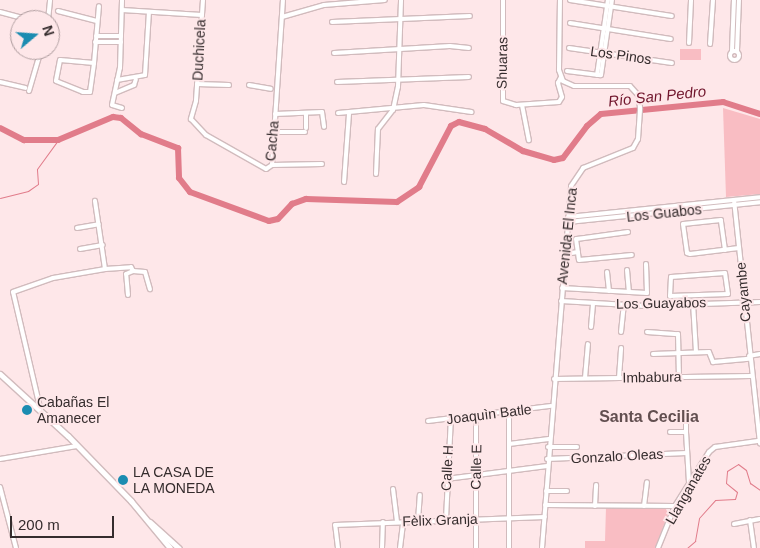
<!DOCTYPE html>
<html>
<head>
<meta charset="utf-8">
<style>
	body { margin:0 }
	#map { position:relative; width:760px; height:548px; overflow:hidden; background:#fee7e9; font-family:Helvetica,sans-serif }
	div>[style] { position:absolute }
	.green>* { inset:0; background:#f9bdc3; transform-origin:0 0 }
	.stream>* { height:1px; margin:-0.5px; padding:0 0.5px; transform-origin:0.5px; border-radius:0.5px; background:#e17c8a }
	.river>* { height:6px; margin:-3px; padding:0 3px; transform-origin:3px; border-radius:3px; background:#e17c8a }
	.roads { filter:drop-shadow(1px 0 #d1bbbd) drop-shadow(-1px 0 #d1bbbd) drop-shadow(0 1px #d1bbbd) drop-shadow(0 -1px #d1bbbd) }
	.minor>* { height:4px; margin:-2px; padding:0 2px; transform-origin:2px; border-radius:2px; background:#fff }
	.minor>.ring { margin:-2px; padding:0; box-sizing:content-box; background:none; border:4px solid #fff; border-radius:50% }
	.major>* { height:4.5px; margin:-2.25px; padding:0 2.25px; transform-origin:2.25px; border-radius:2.25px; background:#fff }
	.highway>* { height:5px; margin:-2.5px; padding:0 2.5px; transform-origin:2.5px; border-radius:2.5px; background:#fff }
	.dots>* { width:14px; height:14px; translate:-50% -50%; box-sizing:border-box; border:2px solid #fee7e9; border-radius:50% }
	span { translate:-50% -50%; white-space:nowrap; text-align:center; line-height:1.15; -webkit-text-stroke:4px #fee7e9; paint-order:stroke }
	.street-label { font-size:14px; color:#352c2d }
	.poi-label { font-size:14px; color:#352c2d }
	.left { translate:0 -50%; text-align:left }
	.water-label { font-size:15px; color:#71162d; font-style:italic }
	.quarter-label { font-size:16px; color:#624f50; font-weight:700 }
	.north { position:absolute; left:10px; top:10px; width:50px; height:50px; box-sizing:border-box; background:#fee7e9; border:1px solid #ae9c9e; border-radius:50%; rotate:72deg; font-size:14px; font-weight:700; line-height:20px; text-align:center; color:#352c2d }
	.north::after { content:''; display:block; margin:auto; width:18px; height:22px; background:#1b8cb1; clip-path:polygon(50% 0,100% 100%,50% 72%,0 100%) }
	.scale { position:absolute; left:10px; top:516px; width:104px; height:22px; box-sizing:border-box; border:2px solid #352c2d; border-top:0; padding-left:6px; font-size:15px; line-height:18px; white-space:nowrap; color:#352c2d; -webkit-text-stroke:4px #fee7e9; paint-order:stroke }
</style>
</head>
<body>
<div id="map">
	<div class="green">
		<div style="left:680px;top:49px;width:21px;height:11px"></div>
		<div style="clip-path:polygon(723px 108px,760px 119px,760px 194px,726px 197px)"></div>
		<div style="clip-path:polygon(606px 507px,666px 509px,668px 514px,655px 548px,585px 548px,585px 541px,605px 541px)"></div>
	</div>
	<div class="stream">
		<div style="left:0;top:198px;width:29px;rotate:-14deg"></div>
		<div style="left:28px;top:191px;width:12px;rotate:-35deg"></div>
		<div style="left:38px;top:184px;width:15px;rotate:-94deg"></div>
		<div style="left:37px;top:169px;width:36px;rotate:-54deg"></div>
		<div style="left:687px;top:548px;width:11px;rotate:-41deg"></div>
		<div style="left:695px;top:541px;width:23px;rotate:-80deg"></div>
		<div style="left:699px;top:518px;width:24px;rotate:-48deg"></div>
		<div style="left:715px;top:500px;width:20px;rotate:-3deg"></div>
		<div style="left:735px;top:499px;width:7px;rotate:-74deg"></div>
		<div style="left:737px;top:492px;width:14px;rotate:-141deg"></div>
		<div style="left:726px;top:483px;width:12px;rotate:-85deg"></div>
		<div style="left:727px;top:471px;width:13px;rotate:-32deg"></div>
		<div style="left:738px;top:464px;width:10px;rotate:37deg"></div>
		<div style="left:746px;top:470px;width:14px;rotate:73deg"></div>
		<div style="left:750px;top:483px;width:12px;rotate:35deg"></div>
	</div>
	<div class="river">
		<div style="left:0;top:128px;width:27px;rotate:27deg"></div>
		<div style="left:24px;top:140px;width:34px"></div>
		<div style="left:58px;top:140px;width:60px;rotate:-22.7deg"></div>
		<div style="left:113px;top:117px;width:8px;rotate:7deg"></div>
		<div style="left:121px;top:118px;width:26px;rotate:39deg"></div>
		<div style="left:141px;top:134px;width:40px;rotate:21deg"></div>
		<div style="left:178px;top:148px;width:30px;rotate:88deg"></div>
		<div style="left:179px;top:178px;width:18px;rotate:52deg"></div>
		<div style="left:190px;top:192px;width:84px;rotate:20.2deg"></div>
		<div style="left:269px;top:221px;width:9px;rotate:-13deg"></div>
		<div style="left:278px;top:219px;width:21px;rotate:-47deg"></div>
		<div style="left:292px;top:204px;width:15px;rotate:-20deg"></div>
		<div style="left:306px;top:199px;width:91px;rotate:1.9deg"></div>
		<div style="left:397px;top:202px;width:27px;rotate:-34deg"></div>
		<div style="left:419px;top:187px;width:69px;rotate:-62.3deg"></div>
		<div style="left:451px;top:126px;width:9px;rotate:-27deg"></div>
		<div style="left:459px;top:122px;width:27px;rotate:15deg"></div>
		<div style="left:485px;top:129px;width:44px;rotate:30.1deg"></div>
		<div style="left:523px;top:151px;width:32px;rotate:16deg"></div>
		<div style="left:554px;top:160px;width:9px;rotate:-13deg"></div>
		<div style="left:563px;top:158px;width:40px;rotate:-53deg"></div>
		<div style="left:587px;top:126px;width:18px;rotate:-41deg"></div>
		<div style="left:601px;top:114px;width:123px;rotate:-5.6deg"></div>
		<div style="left:723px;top:102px;width:39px;rotate:18deg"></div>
	</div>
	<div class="roads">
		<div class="minor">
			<div style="left:203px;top:0;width:101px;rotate:94deg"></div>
			<div style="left:196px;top:101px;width:19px;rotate:106deg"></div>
			<div style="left:191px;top:119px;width:22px;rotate:47deg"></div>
			<div style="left:206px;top:135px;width:69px;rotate:29.5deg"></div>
			<div style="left:266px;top:169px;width:7px;rotate:-34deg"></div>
			<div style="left:272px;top:165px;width:165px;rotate:-86.2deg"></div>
			<div style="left:503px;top:0;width:101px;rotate:90deg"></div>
			<div style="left:503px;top:101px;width:14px;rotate:17deg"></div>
			<div style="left:516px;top:105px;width:43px;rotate:-4deg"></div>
			<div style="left:559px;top:102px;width:6px;rotate:-59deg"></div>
			<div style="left:562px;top:97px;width:15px;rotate:-106deg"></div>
			<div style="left:558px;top:83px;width:7px;rotate:-63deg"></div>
			<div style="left:570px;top:0;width:103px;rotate:8.9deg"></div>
			<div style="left:122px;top:10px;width:80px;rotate:3.6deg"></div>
			<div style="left:58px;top:11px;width:40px;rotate:14.4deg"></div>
			<div style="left:0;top:12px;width:30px;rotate:15deg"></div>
			<div style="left:282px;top:17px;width:44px;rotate:-15.9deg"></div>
			<div style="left:324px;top:5px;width:61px;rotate:-4.7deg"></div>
			<div style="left:48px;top:20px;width:20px;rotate:-84deg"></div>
			<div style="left:332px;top:22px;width:138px;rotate:-2.5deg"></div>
			<div style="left:570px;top:23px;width:102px;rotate:9deg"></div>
			<div style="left:96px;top:36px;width:25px"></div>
			<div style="left:95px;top:42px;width:26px"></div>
			<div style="left:689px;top:43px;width:43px;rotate:-87.3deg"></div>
			<div style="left:710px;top:44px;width:44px;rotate:-86.1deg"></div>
			<div style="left:569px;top:48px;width:104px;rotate:8.3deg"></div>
			<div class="ring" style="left:729.5px;top:50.5px;width:5px;height:5px"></div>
			<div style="left:732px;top:51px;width:51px;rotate:-87.8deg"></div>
			<div style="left:737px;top:51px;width:51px;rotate:-87.8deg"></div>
			<div style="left:334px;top:53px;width:116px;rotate:-3.5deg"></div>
			<div style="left:450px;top:46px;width:19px;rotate:6deg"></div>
			<div style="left:94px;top:63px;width:34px;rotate:-175deg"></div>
			<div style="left:60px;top:60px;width:21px;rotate:101deg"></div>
			<div style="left:56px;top:81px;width:29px;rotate:22deg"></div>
			<div style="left:83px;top:92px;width:7px"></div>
			<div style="left:90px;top:92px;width:29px;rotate:-82deg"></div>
			<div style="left:94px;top:63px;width:57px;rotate:-85deg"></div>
			<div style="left:567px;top:71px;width:34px;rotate:7deg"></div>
			<div style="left:601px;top:75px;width:76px;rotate:-81.7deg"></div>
			<div style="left:597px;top:75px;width:76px;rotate:-81.7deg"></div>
			<div style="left:117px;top:80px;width:28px;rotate:-10deg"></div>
			<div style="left:145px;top:75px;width:63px;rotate:-86.4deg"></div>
			<div style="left:0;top:82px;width:26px;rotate:13deg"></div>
			<div style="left:337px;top:82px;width:132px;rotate:-2.2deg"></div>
			<div style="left:197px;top:84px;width:32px;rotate:2deg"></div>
			<div style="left:249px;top:85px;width:22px;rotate:10deg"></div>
			<div style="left:29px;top:91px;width:43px;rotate:-73.7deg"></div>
			<div style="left:115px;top:93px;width:21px;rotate:-23deg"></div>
			<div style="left:134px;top:85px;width:6px;rotate:-72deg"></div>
			<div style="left:522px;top:105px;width:36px;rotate:79deg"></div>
			<div style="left:122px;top:108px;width:10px;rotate:-163deg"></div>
			<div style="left:112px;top:105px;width:38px;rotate:-78deg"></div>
			<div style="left:120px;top:68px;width:68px;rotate:-88.3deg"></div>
			<div style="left:338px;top:113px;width:86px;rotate:-5.3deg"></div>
			<div style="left:424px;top:105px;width:48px;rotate:8.5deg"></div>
			<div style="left:275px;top:114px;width:47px;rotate:-2.4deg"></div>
			<div style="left:322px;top:112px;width:15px;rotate:82deg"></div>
			<div style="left:306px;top:128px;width:15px;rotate:-90deg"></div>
			<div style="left:274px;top:132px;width:31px"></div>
			<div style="left:272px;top:165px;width:50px;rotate:-1.1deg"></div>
			<div style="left:376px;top:174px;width:45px;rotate:-87.5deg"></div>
			<div style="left:378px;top:129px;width:24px;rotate:-52deg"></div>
			<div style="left:393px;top:110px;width:24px;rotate:-78deg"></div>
			<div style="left:398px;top:87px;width:87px;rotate:-88deg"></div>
			<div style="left:344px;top:182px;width:68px;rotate:-85.8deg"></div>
			<div style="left:734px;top:200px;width:245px;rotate:83.9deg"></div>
			<div style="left:568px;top:217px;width:193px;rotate:-5.9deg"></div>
			<div style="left:568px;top:222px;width:193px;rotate:-5.9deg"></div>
			<div style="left:77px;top:228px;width:22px;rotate:-10deg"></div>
			<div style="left:628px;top:232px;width:52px;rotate:172.3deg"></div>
			<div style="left:576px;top:239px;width:21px;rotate:82deg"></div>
			<div style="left:579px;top:260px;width:53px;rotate:-5.4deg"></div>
			<div style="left:80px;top:249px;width:23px;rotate:-10deg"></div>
			<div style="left:725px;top:250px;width:30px;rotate:-98deg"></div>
			<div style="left:721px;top:220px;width:38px;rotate:174deg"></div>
			<div style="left:683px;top:224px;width:29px;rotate:82deg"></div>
			<div style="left:687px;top:253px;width:3px;rotate:18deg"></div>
			<div style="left:690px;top:254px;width:49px;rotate:-7deg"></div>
			<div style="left:565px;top:254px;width:13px;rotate:-9deg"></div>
			<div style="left:105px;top:269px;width:26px;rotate:-4deg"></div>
			<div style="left:131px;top:267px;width:4px;rotate:63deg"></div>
			<div style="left:133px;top:271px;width:12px;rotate:5deg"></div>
			<div style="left:145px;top:272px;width:18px;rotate:74deg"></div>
			<div style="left:627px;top:270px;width:22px;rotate:85deg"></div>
			<div style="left:607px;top:272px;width:19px;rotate:84deg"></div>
			<div style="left:725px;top:273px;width:21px;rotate:82deg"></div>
			<div style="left:728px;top:294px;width:58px;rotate:178deg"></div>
			<div style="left:670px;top:296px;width:19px;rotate:-87deg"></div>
			<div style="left:671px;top:277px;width:54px;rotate:-4.2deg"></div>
			<div style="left:562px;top:288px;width:85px;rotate:3.4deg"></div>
			<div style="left:647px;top:293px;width:29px;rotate:-92deg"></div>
			<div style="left:128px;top:295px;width:21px;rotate:-95deg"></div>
			<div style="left:126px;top:274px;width:8px;rotate:-23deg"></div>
			<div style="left:561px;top:301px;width:84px;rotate:3.4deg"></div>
			<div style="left:645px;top:306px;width:115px;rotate:-2deg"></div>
			<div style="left:693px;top:303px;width:49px;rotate:86.5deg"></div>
			<div style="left:591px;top:327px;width:24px;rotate:-85deg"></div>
			<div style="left:621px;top:332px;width:27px;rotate:-84deg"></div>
			<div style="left:647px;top:332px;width:31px;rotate:4deg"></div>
			<div style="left:678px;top:334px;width:43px;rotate:88.7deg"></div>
			<div style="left:653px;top:354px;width:56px;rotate:-2deg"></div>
			<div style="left:709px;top:352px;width:11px;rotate:68deg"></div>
			<div style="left:713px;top:362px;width:36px;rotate:-5deg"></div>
			<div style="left:749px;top:356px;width:11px;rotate:-10deg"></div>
			<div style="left:585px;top:378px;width:34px;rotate:-85deg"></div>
			<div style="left:619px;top:378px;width:30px;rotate:-86deg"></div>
			<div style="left:554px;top:379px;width:197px;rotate:-0.9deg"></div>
			<div style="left:41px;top:412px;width:123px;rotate:-103.1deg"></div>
			<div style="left:13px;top:292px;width:42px;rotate:-19.3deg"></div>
			<div style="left:53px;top:278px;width:53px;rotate:-9.8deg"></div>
			<div style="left:105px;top:269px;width:69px;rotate:-98.4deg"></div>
			<div style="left:428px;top:421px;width:124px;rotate:-7deg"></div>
			<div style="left:670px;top:432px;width:16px"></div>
			<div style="left:686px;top:432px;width:50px;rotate:86.6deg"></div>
			<div style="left:686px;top:432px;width:13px;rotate:-90deg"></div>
			<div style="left:509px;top:444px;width:40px;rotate:-7.1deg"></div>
			<div style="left:548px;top:447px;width:29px"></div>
			<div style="left:0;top:459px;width:78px;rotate:-9.6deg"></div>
			<div style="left:547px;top:459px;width:140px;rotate:-2.5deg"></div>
			<div style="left:446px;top:479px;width:102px;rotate:-7.3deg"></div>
			<div style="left:0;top:487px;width:63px;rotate:75.3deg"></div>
			<div style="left:393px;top:489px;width:33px;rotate:83deg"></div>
			<div style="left:546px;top:491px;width:21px"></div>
			<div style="left:545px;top:505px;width:130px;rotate:0.4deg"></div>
			<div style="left:595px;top:506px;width:21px;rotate:-87deg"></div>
			<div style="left:644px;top:506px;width:24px;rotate:-83deg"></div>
			<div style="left:446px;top:519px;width:101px;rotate:-87.2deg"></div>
			<div style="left:750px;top:520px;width:28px;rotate:82deg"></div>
			<div style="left:418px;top:521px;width:26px;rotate:-86deg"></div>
			<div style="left:734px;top:524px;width:26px;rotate:-11deg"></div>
			<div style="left:338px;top:548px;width:23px;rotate:-97deg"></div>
			<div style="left:335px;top:525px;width:210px;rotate:-2.2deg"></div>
			<div style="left:382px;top:548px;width:26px;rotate:-88deg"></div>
			<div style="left:400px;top:548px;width:26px;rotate:-83deg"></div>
			<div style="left:476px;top:548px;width:133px;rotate:-90deg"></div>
			<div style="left:509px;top:548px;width:137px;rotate:-90deg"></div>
			<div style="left:542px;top:548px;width:363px;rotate:-85.4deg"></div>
			<div style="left:571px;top:186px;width:22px;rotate:-56deg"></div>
			<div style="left:583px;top:168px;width:54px;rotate:-21.8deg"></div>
			<div style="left:633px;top:148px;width:10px;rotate:-61deg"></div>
			<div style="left:638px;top:139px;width:31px;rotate:-86deg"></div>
			<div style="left:640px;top:108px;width:12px;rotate:-95deg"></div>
			<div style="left:639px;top:96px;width:13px;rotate:-132deg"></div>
			<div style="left:630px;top:86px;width:56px;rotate:180deg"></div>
			<div style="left:574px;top:86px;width:12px;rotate:-156deg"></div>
			<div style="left:563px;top:81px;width:12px;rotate:-110deg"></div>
			<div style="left:559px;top:70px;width:70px;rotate:-89.2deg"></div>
			<div style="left:658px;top:548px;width:45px;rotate:-68deg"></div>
			<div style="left:675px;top:506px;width:64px;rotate:-57.8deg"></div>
			<div style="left:709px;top:452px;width:8px;rotate:-40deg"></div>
			<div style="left:715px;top:447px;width:43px;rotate:-7.9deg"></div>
		</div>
		<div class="major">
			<div style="left:150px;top:522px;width:39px;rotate:42deg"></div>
		</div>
		<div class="highway">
			<div style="left:0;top:374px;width:92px;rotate:42.4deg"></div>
			<div style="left:68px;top:436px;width:91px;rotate:45.9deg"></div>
			<div style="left:131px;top:501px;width:61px;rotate:50.3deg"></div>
		</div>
	</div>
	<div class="dots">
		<div style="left:27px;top:410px;background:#1b8cb1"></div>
		<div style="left:123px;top:480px;background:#1b8cb1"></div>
	</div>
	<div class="street-label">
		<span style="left:199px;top:50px;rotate:-87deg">Duchicela</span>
		<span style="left:621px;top:55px;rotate:8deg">Los Pinos</span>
		<span style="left:502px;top:63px;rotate:-89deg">Shuaras</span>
		<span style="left:272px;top:141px;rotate:-85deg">Cacha</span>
		<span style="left:664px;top:213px;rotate:-6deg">Los Guabos</span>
		<span style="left:567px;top:236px;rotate:-84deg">Avenida El Inca</span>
		<span style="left:743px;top:292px;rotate:-95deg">Cayambe</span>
		<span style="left:661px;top:303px;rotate:-1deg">Los Guayabos</span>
		<span style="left:652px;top:377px;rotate:-1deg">Imbabura</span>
		<span style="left:489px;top:414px;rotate:-7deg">Joaquìn Batle</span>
		<span style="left:617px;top:456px;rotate:-3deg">Gonzalo Oleas</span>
		<span style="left:476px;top:467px;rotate:-89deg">Calle E</span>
		<span style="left:447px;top:468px;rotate:-87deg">Calle H</span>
		<span style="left:688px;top:490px;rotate:-60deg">Llanganates</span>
		<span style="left:440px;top:520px;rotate:-2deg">Fèlix Granja</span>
	</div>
	<div class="poi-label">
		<span class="left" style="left:37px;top:410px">Cabañas El<br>Amanecer</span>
		<span class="left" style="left:133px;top:480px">LA CASA DE<br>LA MONEDA</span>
	</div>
	<div class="water-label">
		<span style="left:657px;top:96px;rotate:-6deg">Río San Pedro</span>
	</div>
	<div class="quarter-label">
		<span style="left:649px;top:417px">Santa Cecilia</span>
	</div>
	<div class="north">N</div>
	<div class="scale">200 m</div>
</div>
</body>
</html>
